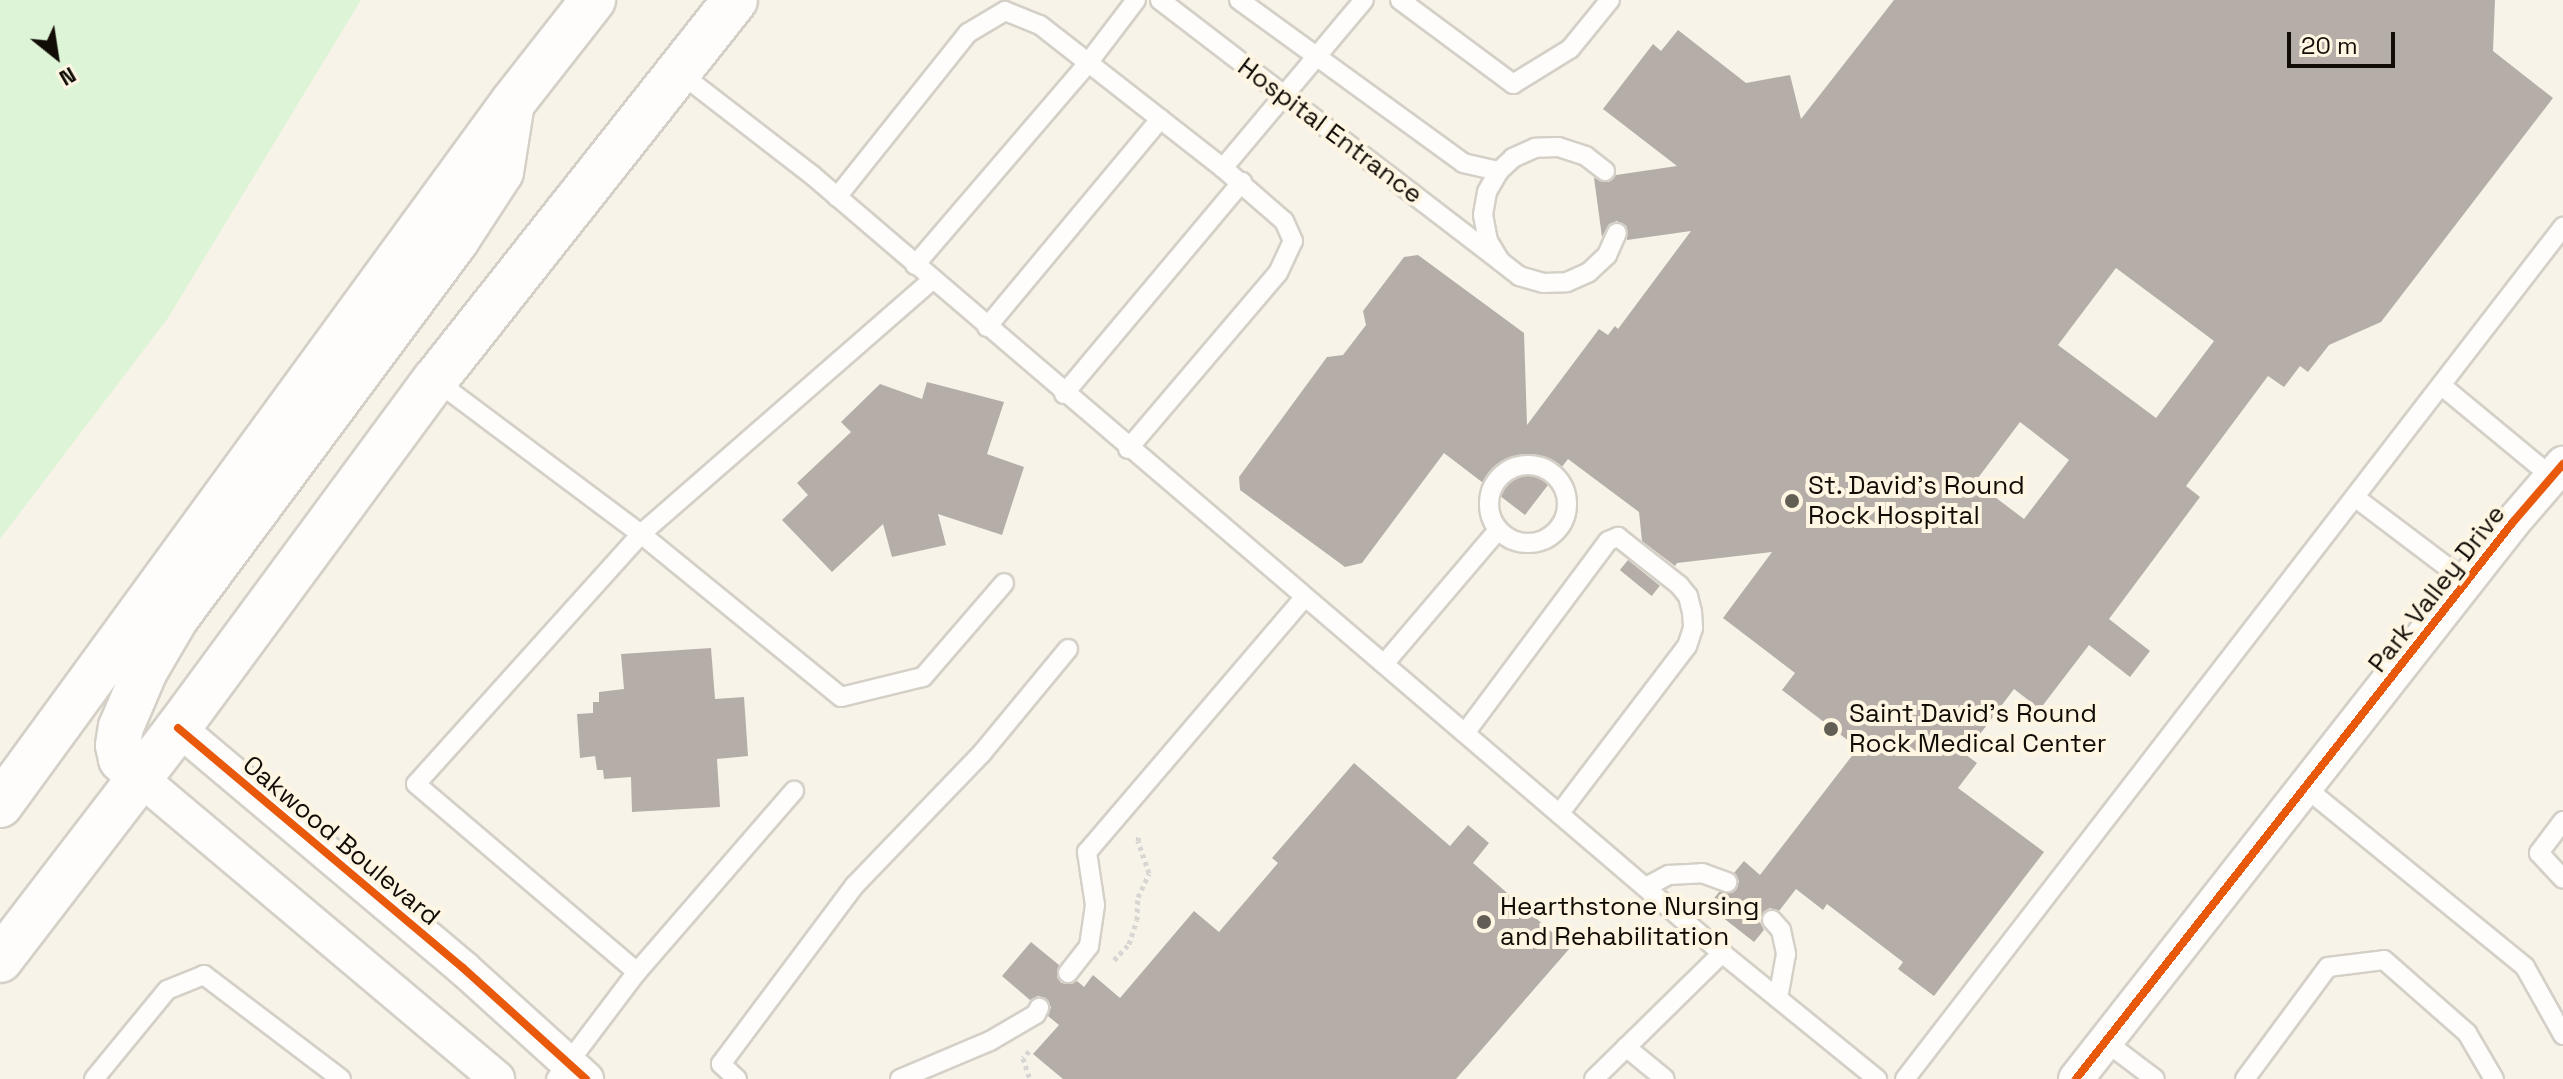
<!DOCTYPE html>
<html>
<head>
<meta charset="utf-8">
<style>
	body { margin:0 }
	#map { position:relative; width:2563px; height:1079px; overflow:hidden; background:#f8f3e8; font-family:"Space Grotesk",sans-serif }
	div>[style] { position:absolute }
	.green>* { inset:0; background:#ddf4d7 }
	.building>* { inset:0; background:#b5aea8; transform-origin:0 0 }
	.path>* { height:5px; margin-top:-2.5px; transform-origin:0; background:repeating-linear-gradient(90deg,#d7d6d3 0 4px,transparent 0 8px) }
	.roads { filter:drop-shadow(2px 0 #d4d0c7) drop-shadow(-2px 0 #d4d0c7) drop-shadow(0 2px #d4d0c7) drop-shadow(0 -2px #d4d0c7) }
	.service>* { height:18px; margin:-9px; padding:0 9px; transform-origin:9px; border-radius:9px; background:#fefdfc }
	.service>.ring { margin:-9px; padding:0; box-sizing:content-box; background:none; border:18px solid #fefdfc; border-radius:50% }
	.minor>* { height:34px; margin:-17px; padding:0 17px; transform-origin:17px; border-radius:17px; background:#fefdfc }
	.secondary>* { height:44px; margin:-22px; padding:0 22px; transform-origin:22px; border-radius:22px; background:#fefdfc }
	.cycleway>* { height:8px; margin:-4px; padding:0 4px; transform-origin:4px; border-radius:4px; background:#e8590c }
	.dots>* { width:22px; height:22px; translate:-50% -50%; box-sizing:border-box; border:4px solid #fef6e2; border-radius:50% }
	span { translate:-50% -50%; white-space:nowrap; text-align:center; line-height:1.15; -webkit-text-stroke:8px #fef6e2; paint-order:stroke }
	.street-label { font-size:26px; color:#110d06 }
	.poi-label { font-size:26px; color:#110d06 }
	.left { translate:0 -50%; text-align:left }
	.north { position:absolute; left:16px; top:16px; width:80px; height:80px; -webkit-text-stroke:6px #fef6e2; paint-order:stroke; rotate:150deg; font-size:22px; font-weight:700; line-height:32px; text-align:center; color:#110d06 }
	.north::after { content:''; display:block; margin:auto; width:28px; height:36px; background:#110d06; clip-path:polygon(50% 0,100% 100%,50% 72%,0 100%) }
	.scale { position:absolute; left:2287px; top:32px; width:108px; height:36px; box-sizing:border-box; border:4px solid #110d06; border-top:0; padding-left:10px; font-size:24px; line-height:28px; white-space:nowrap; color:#110d06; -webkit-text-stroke:6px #fef6e2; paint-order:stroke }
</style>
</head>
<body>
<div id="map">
	<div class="green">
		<div style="clip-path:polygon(0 0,361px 0,168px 318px,0 539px)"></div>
	</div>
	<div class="building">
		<div style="clip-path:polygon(evenodd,1894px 0,2495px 0,2493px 51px,2553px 98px,2381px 322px,2329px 345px,2308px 372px,2300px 366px,2284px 387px,2268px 376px,2186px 486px,2200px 497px,2109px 619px,2150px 651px,2130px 677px,2089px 645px,2040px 709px,2014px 689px,1965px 754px,1977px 763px,1958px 788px,2044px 852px,1934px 996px,1898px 969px,1903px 962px,1827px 904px,1823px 910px,1796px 889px,1779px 911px,1770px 908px,1763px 912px,1760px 922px,1764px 930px,1754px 942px,1708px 906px,1719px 892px,1735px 891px,1739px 881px,1734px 873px,1744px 861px,1760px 875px,1858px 748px,1782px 690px,1795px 673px,1723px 618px,1772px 552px,1677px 563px,1675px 566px,1642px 541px,1639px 512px,1568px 459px,1525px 515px,1444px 453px,1362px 563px,1345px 567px,1240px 490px,1239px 477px,1327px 357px,1343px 355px,1366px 325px,1363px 311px,1404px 257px,1418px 255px,1524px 333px,1527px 425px,1599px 329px,1608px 335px,1615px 326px,1618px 329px,1691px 231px,1627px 240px,1627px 227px,1617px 221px,1609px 224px,1602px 237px,1594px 178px,1609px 182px,1616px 175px,1677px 166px,1603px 109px,1653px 44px,1661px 51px,1678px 30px,1746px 83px,1790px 75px,1801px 119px,1894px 0,2116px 268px,2214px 341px,2156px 418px,2058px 345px,2116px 268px,1894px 0,2020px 422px,2069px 460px,2024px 519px,1975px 482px,2020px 422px)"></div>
		<div style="clip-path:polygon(927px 382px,1004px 402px,987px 454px,1024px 467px,1002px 535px,938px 514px,946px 545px,892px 557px,883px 524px,832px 572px,782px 520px,808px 495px,797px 483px,851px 432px,841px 422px,880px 384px,922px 399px)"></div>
		<div style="left:1628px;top:560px;width:41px;height:13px;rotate:39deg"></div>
		<div style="clip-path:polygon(711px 648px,715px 699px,744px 697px,748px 756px,717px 759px,720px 807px,632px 812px,631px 777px,604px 779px,603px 770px,597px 770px,595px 756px,580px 758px,577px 714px,593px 713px,593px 702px,599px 702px,599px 692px,624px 689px,621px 654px)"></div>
		<div style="clip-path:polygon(1354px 763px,1450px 846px,1468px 825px,1489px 843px,1473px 863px,1570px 948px,1456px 1079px,1063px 1079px,1033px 1054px,1059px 1025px,1048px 1016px,1051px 1007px,1045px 998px,1038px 996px,1030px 1000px,1002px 976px,1031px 942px,1059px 965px,1057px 977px,1061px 983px,1072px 984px,1077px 981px,1084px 987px,1093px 975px,1120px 998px,1194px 911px,1219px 932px,1278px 863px,1272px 858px)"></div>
	</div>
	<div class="path">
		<div style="left:1114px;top:960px;width:22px;rotate:-47deg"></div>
		<div style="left:1129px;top:944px;width:25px;rotate:-72deg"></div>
		<div style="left:1137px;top:920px;width:23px;rotate:-88deg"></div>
		<div style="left:1138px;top:897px;width:26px;rotate:-65deg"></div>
		<div style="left:1149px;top:873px;width:34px;rotate:-109deg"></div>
		<div style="left:1138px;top:841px;width:7px;rotate:-82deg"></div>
		<div style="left:1029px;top:1051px;width:9px;rotate:131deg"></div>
		<div style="left:1023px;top:1058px;width:22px;rotate:72deg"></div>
	</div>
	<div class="roads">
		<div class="service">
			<div style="left:1160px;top:0;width:429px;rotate:37.5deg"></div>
			<div style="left:1239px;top:0;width:277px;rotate:36deg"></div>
			<div style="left:1463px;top:163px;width:37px;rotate:13deg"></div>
			<div style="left:1400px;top:0;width:141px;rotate:36.6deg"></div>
			<div style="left:1513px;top:84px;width:67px;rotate:-31.6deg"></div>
			<div style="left:1570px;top:49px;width:63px;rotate:-50.8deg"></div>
			<div style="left:680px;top:73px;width:167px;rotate:37.7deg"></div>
			<div style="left:812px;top:175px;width:1197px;rotate:40.53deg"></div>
			<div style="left:1722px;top:953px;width:200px;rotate:39.1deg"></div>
			<div style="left:1605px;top:171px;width:24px;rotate:-142deg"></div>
			<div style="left:1586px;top:156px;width:29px;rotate:-162deg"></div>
			<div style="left:1558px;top:147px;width:23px;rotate:178deg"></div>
			<div style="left:1535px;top:148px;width:24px;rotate:156deg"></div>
			<div style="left:1513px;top:158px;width:19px;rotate:137deg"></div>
			<div style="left:1499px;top:171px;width:24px;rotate:120deg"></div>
			<div style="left:1487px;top:192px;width:23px;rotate:100deg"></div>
			<div style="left:1483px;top:215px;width:26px;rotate:79deg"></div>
			<div style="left:1488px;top:241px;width:23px;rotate:59deg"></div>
			<div style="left:1500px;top:261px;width:24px;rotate:38deg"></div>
			<div style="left:1519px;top:276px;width:25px;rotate:16deg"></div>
			<div style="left:1543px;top:283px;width:24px;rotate:-2deg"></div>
			<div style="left:1567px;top:282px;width:24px;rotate:-24deg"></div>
			<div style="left:1589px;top:272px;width:25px;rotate:-43deg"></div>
			<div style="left:1607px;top:255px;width:24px;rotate:-66deg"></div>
			<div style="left:837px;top:197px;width:210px;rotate:-51.4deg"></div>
			<div style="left:968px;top:33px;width:43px;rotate:-30.7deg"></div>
			<div style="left:1005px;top:11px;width:38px;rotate:22deg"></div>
			<div style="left:1040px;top:25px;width:232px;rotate:38deg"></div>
			<div style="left:915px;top:265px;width:266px;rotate:-49.4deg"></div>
			<div style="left:1088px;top:63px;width:79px;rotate:-52.7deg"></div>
			<div style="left:932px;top:280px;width:386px;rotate:138.9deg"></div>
			<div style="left:641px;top:534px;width:258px;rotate:39.2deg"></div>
			<div style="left:841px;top:697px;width:84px;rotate:-13.7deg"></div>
			<div style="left:923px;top:677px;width:124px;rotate:-49.2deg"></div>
			<div style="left:987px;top:327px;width:271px;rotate:-50.2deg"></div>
			<div style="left:435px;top:380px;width:257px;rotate:36.8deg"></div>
			<div style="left:641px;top:534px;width:336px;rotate:132deg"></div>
			<div style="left:416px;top:784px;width:290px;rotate:40.4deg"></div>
			<div style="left:2442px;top:386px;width:143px;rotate:39.6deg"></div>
			<div style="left:1064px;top:394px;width:277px;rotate:-50deg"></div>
			<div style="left:1128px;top:449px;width:231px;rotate:-49.6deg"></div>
			<div style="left:1278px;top:273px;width:35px;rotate:-65deg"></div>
			<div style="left:1293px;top:241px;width:22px;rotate:-114deg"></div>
			<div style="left:1284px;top:221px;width:81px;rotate:-139deg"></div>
			<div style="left:1223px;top:168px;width:219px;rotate:-50deg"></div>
			<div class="ring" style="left:1489px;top:465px;width:60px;height:60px"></div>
			<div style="left:2356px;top:498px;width:139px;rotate:37.1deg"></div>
			<div style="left:1384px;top:664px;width:176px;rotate:-49.6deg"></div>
			<div style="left:1465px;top:733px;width:239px;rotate:-53.3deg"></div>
			<div style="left:1608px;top:541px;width:11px;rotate:-22deg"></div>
			<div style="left:1618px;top:537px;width:78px;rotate:38.2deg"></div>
			<div style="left:1679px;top:585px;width:14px;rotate:51deg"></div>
			<div style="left:1688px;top:596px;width:16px;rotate:76deg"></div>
			<div style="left:1692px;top:612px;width:16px;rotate:86deg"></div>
			<div style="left:1693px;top:628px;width:19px;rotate:108deg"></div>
			<div style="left:1687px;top:646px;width:211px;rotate:127.3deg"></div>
			<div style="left:2307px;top:789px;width:281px;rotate:39.2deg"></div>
			<div style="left:2525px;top:967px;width:78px;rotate:60.8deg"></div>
			<div style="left:2563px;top:821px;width:40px;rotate:127deg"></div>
			<div style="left:2539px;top:853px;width:35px;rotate:47deg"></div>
			<div style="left:1646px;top:887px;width:26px;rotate:-28deg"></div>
			<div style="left:1669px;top:875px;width:33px;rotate:-3deg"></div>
			<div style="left:1702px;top:873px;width:27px;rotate:20deg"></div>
			<div style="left:1772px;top:920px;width:13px;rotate:48deg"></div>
			<div style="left:1781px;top:930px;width:25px;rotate:78deg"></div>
			<div style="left:1786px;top:954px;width:45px;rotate:100.3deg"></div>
			<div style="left:1068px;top:973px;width:34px;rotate:-52deg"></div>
			<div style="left:1089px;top:946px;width:41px;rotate:-81.7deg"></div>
			<div style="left:1095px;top:905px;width:54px;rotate:-98.6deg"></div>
			<div style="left:1087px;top:852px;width:335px;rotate:-49.5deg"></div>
			<div style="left:2106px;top:1042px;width:61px;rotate:37.1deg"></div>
			<div style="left:1626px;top:1047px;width:50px;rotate:39.4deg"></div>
			<div style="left:94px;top:1079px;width:115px;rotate:-50.6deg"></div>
			<div style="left:167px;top:990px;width:40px;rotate:-22deg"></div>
			<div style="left:204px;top:975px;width:172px;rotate:37.2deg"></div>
			<div style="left:556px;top:1079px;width:134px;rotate:-52.9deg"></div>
			<div style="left:637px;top:972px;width:240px;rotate:-49.1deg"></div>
			<div style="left:737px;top:1079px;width:22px;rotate:-137deg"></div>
			<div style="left:721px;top:1064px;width:224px;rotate:-53.2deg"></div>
			<div style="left:855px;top:885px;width:183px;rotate:-46.1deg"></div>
			<div style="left:982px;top:753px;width:135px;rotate:-50.4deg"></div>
			<div style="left:900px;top:1079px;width:98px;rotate:-22.9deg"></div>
			<div style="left:990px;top:1041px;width:53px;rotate:-30.4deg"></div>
			<div style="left:1036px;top:1014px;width:7px;rotate:-63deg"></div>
			<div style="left:1594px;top:1079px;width:180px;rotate:-44.5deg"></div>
			<div style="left:1905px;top:1079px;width:1077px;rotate:-52.32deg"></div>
			<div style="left:2245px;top:1079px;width:139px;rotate:-53.5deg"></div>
			<div style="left:2328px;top:967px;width:56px;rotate:-7.1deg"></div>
			<div style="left:2384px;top:960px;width:111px;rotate:41.3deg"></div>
			<div style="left:2467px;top:1033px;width:53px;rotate:59.6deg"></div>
		</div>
		<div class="minor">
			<div style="left:178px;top:728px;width:373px;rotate:40.1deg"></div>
			<div style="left:463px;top:968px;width:166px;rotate:42.1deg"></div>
			<div style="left:140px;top:778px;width:467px;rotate:40.1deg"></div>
			<div style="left:2076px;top:1079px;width:708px;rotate:-51.88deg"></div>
			<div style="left:2513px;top:522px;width:77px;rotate:-49.2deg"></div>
		</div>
		<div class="secondary">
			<div style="left:140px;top:778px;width:27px;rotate:-135deg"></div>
			<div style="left:121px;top:759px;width:14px;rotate:-102deg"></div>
			<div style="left:118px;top:745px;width:18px;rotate:-81deg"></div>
			<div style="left:121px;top:727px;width:61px;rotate:-66.8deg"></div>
			<div style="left:145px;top:671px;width:61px;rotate:-59.7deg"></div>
			<div style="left:176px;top:618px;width:470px;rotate:-53.4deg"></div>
			<div style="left:456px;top:241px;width:82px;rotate:-56.9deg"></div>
			<div style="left:501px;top:172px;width:64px;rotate:-81deg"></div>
			<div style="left:0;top:805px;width:870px;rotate:-53.88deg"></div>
			<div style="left:513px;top:102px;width:130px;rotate:-51.9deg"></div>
			<div style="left:0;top:960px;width:292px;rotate:-52.5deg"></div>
			<div style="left:178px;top:728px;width:433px;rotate:-53.6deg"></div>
			<div style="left:435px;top:380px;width:484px;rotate:-51.7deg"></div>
		</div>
	</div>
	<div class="cycleway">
		<div style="left:178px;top:728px;width:373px;rotate:40.1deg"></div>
		<div style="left:463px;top:968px;width:166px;rotate:42.1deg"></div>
		<div style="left:2076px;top:1079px;width:708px;rotate:-51.88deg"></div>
		<div style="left:2513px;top:522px;width:77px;rotate:-49.2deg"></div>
	</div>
	<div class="dots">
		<div style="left:1792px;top:501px;background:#625e55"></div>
		<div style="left:1831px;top:729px;background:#625e55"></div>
		<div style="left:1484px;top:922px;background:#625e55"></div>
	</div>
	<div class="street-label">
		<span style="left:1330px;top:131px;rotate:37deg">Hospital Entrance</span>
		<span style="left:2437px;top:589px;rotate:-52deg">Park Valley Drive</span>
		<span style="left:341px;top:841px;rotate:40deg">Oakwood Boulevard</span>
	</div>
	<div class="poi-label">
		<span class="left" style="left:1808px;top:501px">St. David's Round<br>Rock Hospital</span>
		<span class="left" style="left:1849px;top:729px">Saint David's Round<br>Rock Medical Center</span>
		<span class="left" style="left:1500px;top:922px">Hearthstone Nursing<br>and Rehabilitation</span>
	</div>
	<div class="north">N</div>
	<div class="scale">20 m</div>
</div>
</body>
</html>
